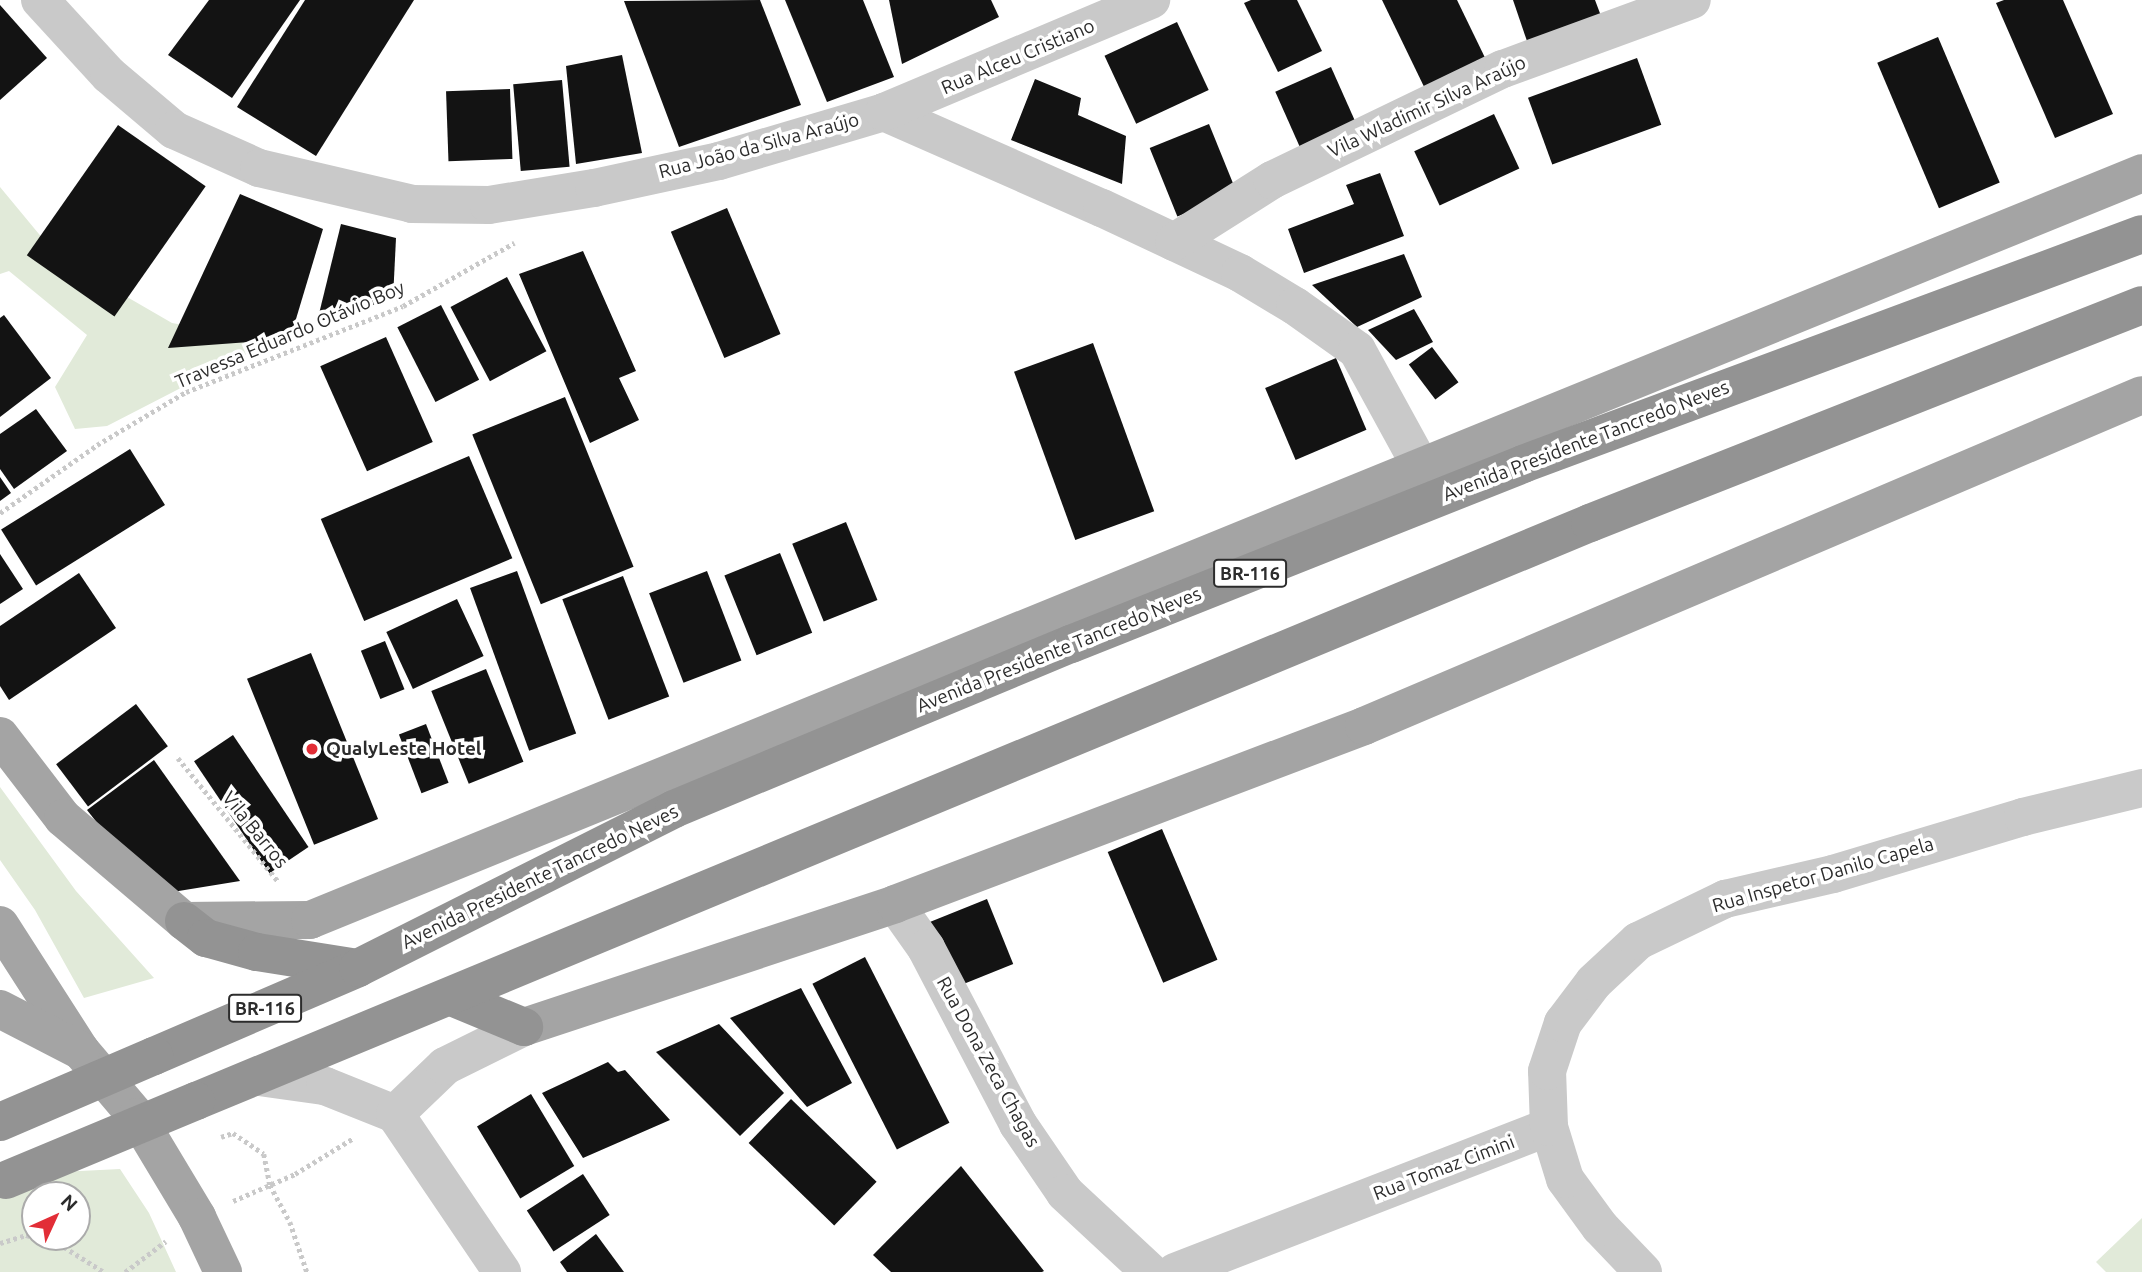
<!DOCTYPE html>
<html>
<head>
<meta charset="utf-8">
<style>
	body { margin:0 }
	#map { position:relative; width:2142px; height:1272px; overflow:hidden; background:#fff; font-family:Ubuntu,sans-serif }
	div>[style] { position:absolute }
	.green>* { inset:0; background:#e1ead9 }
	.building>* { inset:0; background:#131313; transform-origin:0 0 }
	.path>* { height:4.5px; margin-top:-2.25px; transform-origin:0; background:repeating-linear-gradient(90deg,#c9c9c9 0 3.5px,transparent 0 7px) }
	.minor>* { height:38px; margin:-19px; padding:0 19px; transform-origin:19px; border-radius:19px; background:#c9c9c9 }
	.major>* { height:38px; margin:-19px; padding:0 19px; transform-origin:19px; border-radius:19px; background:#a4a4a4 }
	.highway>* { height:38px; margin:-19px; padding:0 19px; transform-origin:19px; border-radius:19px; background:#939393 }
	.highway-bridge>* { height:38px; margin:-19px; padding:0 19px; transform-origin:19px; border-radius:19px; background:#939393 }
	.dots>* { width:19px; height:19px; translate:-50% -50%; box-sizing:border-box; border:4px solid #fff; border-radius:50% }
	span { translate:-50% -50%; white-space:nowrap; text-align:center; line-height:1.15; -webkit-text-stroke:7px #fff; paint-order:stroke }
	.shield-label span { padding:2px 5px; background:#fff; border:2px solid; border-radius:5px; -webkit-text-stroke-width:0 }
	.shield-label { font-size:18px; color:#2c2c2c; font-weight:700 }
	.street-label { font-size:19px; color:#2c2c2c }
	.poi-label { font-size:19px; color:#2c2c2c; font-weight:700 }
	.left { translate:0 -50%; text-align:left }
	.north { position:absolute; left:21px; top:1181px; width:70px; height:70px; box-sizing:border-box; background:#fff; border:2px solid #ababab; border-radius:50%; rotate:45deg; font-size:19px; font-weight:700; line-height:28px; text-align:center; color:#2c2c2c }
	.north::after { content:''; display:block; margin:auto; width:24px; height:32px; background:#e22e37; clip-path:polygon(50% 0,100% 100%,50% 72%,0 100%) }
</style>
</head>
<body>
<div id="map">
	<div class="green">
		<div style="clip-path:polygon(0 187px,58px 257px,172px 323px,272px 341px,107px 426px,75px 429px,55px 387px,87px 335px,9px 271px,0 274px)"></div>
		<div style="clip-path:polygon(0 787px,76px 891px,154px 978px,84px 998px,35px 910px,0 860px)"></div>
		<div style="clip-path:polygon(evenodd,120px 1169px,149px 1213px,176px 1272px,0 1272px,0 1175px,120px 1169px,35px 1195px,77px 1195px,77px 1237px,35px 1237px,35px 1195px)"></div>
		<div style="clip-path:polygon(2142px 1218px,2142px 1272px,2106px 1272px,2096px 1262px)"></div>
	</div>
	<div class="building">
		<div style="clip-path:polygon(209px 0,300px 0,232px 98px,168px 55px)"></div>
		<div style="clip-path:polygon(305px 0,414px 0,316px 156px,237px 107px)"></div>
		<div style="clip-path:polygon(760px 0,801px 105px,679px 147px,624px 1px)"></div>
		<div style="clip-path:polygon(785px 0,863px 0,894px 77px,827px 102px)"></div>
		<div style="clip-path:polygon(889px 0,991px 0,999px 17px,902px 64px)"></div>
		<div style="clip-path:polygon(1251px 0,1297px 0,1322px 51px,1278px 72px,1244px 3px)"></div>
		<div style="clip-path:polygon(1382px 0,1457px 0,1490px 68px,1429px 97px)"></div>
		<div style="clip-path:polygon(1513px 0,1595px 0,1604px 24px,1530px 50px)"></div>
		<div style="clip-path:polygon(2004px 0,2063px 0,2113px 114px,2055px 138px,1996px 3px)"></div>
		<div style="clip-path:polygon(0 5px,47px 58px,0 100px)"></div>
		<div style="left:1177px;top:22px;width:75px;height:80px;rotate:65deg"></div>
		<div style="left:1938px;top:37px;width:158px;height:66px;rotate:67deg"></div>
		<div style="clip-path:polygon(622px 55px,642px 153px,576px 164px,566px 66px)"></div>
		<div style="left:1637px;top:58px;width:71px;height:116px;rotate:70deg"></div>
		<div style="left:1331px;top:67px;width:73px;height:61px;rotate:66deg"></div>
		<div style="clip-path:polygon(1035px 79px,1081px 98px,1078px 115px,1126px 136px,1122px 184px,1011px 140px)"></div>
		<div style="left:562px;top:80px;width:87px;height:49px;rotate:85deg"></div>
		<div style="left:510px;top:89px;width:70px;height:64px;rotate:88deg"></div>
		<div style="left:1494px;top:114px;width:60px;height:88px;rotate:65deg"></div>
		<div style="left:1209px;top:124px;width:74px;height:64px;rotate:68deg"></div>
		<div style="left:118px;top:125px;width:107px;height:159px;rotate:35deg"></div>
		<div style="clip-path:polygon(1380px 173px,1404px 236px,1304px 273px,1288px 229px,1354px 204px,1346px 185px)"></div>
		<div style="clip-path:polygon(240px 194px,323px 229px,290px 339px,168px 348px)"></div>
		<div style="left:727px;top:208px;width:137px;height:61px;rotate:67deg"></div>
		<div style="clip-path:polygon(341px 224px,396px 238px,393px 299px,317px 322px)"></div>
		<div style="clip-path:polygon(583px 251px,636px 371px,619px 378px,639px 420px,590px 443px,519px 274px)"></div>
		<div style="clip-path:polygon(1404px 254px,1422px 297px,1357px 327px,1312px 285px)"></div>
		<div style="left:507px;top:277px;width:84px;height:64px;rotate:62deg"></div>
		<div style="left:441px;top:305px;width:84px;height:49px;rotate:63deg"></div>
		<div style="clip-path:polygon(1414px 309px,1433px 342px,1396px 360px,1368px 330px)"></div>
		<div style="clip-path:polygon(4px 315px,51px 378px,0 417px,0 318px)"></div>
		<div style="left:386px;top:337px;width:115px;height:72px;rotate:66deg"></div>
		<div style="left:1093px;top:343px;width:179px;height:84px;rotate:70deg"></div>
		<div style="left:1432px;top:347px;width:44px;height:29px;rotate:53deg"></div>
		<div style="left:1336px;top:358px;width:78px;height:77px;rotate:67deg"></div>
		<div style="left:565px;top:397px;width:183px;height:100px;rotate:68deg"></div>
		<div style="clip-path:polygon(36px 409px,67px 451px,14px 489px,0 469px,0 434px)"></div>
		<div style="left:130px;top:449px;width:66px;height:152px;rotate:58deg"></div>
		<div style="left:469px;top:456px;width:111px;height:161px;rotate:67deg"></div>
		<div style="clip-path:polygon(0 477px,11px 493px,0 501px)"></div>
		<div style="left:846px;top:522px;width:84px;height:58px;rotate:68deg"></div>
		<div style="left:780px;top:553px;width:86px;height:60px;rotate:68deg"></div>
		<div style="clip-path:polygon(0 554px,23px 589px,0 604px)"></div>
		<div style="left:517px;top:571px;width:173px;height:50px;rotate:70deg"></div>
		<div style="left:707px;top:571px;width:96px;height:62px;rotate:69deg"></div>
		<div style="clip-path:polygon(79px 573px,116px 628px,9px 700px,0 686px,0 626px)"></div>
		<div style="left:623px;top:576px;width:129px;height:65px;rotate:69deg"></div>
		<div style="left:457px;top:599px;width:63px;height:78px;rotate:65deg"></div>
		<div style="left:385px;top:641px;width:52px;height:26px;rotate:68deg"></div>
		<div style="left:311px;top:653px;width:179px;height:69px;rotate:68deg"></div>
		<div style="left:486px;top:669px;width:100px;height:59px;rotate:68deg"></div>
		<div style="left:136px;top:704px;width:53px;height:100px;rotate:53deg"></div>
		<div style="left:426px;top:724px;width:63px;height:29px;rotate:69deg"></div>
		<div style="left:233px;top:735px;width:135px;height:47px;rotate:56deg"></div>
		<div style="clip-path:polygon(154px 760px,240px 881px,154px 895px,87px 810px)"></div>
		<div style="left:1162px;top:829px;width:142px;height:59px;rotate:67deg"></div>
		<div style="left:987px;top:899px;width:70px;height:65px;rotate:68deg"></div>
		<div style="left:865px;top:957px;width:186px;height:59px;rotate:63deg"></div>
		<div style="clip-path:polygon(801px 988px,852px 1083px,807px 1107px,730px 1018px)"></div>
		<div style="clip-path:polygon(719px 1024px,784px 1093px,740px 1136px,656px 1052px)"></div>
		<div style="clip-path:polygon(608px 1062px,618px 1072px,625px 1070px,670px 1120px,583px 1158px,542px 1093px)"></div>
		<div style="left:531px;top:1094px;width:84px;height:63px;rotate:59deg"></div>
		<div style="left:791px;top:1099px;width:119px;height:61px;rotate:44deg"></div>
		<div style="clip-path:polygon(961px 1166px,1044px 1271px,1042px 1272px,891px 1272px,873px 1255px)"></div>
		<div style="left:583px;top:1174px;width:49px;height:67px;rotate:57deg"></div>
		<div style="clip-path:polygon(596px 1234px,624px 1272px,567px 1272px,560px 1262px)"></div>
	</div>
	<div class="path">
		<div style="left:0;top:513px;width:118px;rotate:-35deg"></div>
		<div style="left:97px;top:445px;width:104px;rotate:-30.8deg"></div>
		<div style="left:186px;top:392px;width:233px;rotate:-21.6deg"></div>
		<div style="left:403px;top:306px;width:128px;rotate:-29.6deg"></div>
		<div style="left:178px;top:758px;width:159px;rotate:50.9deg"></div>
		<div style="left:221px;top:1137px;width:13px;rotate:-18deg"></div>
		<div style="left:233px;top:1133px;width:37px;rotate:34deg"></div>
		<div style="left:264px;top:1154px;width:32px;rotate:79deg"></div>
		<div style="left:270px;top:1185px;width:42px;rotate:61.6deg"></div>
		<div style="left:290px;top:1222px;width:53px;rotate:71.2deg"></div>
		<div style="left:233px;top:1201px;width:68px;rotate:-23.5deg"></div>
		<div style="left:295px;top:1174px;width:67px;rotate:-31.6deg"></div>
		<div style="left:0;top:1243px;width:27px;rotate:-17deg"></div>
		<div style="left:26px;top:1235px;width:40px;rotate:18deg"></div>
		<div style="left:64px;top:1247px;width:47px;rotate:32deg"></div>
		<div style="left:125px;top:1272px;width:51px;rotate:-37.1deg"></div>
	</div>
	<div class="minor">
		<div style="left:40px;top:0;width:102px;rotate:47.4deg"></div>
		<div style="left:109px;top:75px;width:85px;rotate:40.2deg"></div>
		<div style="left:174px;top:130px;width:93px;rotate:24.1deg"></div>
		<div style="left:259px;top:168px;width:157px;rotate:13.2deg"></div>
		<div style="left:412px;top:204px;width:77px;rotate:0.7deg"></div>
		<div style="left:489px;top:205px;width:106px;rotate:-9.2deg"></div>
		<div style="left:594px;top:188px;width:128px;rotate:-12.2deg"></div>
		<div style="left:719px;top:161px;width:172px;rotate:-16.5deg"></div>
		<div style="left:884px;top:112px;width:238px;rotate:23.8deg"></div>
		<div style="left:1102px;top:208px;width:153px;rotate:25.2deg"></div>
		<div style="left:1240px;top:273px;width:64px;rotate:31deg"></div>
		<div style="left:1295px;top:306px;width:76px;rotate:35.4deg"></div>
		<div style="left:1357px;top:350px;width:131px;rotate:61.3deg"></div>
		<div style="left:884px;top:112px;width:290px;rotate:-22.8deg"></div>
		<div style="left:1174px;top:242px;width:116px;rotate:-32.3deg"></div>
		<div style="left:1272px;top:180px;width:256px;rotate:-25.7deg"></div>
		<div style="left:1503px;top:69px;width:201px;rotate:-20.1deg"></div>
		<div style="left:895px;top:904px;width:54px;rotate:54.8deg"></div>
		<div style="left:926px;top:948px;width:199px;rotate:62.4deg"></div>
		<div style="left:1018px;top:1124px;width:83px;rotate:55.7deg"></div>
		<div style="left:1065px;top:1193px;width:116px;rotate:42.9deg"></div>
		<div style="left:259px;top:1077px;width:67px;rotate:7.8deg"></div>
		<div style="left:325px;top:1086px;width:75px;rotate:21.8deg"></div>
		<div style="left:395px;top:1114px;width:191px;rotate:55.9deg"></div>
		<div style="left:395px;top:1114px;width:69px;rotate:-43.8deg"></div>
		<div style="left:445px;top:1066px;width:88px;rotate:-26.3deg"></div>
		<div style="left:1175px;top:1272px;width:401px;rotate:-21.2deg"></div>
		<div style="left:1643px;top:1272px;width:62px;rotate:-133.7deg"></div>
		<div style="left:1600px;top:1227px;width:59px;rotate:-126.1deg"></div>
		<div style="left:1565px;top:1179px;width:54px;rotate:-107.1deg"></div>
		<div style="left:1549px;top:1127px;width:56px;rotate:-92deg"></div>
		<div style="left:1547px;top:1071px;width:51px;rotate:-71.6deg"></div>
		<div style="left:1563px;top:1023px;width:51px;rotate:-52.9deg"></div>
		<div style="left:1594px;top:982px;width:60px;rotate:-43deg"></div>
		<div style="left:1638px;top:941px;width:97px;rotate:-25.8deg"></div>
		<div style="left:1725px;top:899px;width:111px;rotate:-13deg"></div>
		<div style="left:1833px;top:874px;width:198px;rotate:-16.7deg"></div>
		<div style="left:2023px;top:817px;width:122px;rotate:-13.7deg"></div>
	</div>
	<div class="major">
		<div style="left:0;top:736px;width:103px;rotate:52.5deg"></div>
		<div style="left:63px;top:818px;width:159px;rotate:40.4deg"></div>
		<div style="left:184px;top:921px;width:126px;rotate:-0.5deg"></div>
		<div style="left:310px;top:920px;width:1978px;rotate:-22.18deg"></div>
		<div style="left:0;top:925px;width:150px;rotate:57.3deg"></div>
		<div style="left:81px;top:1051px;width:87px;rotate:49.7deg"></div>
		<div style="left:137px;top:1117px;width:117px;rotate:59deg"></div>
		<div style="left:197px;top:1217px;width:61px;rotate:64.7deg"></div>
		<div style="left:0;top:1009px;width:91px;rotate:27.4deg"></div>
		<div style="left:524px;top:1027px;width:391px;rotate:-18.3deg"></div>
		<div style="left:895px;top:904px;width:502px;rotate:-20.78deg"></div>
		<div style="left:1364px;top:726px;width:845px;rotate:-23.05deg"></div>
	</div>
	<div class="highway">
		<div style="left:184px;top:921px;width:28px;rotate:38deg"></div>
		<div style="left:206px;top:938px;width:53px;rotate:15.4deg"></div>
		<div style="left:257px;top:952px;width:102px;rotate:9deg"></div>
		<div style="left:454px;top:998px;width:76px;rotate:22.5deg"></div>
		<div style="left:154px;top:1056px;width:222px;rotate:-23.3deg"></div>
		<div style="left:358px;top:968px;width:354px;rotate:-26.7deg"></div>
		<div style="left:674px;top:809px;width:430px;rotate:-22.6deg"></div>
		<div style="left:1071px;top:644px;width:487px;rotate:-21.7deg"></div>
		<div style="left:1523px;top:464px;width:660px;rotate:-20.38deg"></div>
		<div style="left:196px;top:1101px;width:1509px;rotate:-22.52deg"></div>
		<div style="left:1590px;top:523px;width:593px;rotate:-21.55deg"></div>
	</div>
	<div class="highway-bridge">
		<div style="left:0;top:1122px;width:168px;rotate:-23.2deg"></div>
		<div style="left:6px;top:1180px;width:206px;rotate:-22.6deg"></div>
	</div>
	<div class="dots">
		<div style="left:312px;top:749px;background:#e22e37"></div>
	</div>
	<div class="shield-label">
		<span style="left:1250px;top:573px">BR-116</span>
		<span style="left:265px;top:1008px">BR-116</span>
	</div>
	<div class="street-label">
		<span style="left:1018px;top:57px;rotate:-23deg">Rua Alceu Cristiano</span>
		<span style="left:1427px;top:107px;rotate:-25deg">Vila Wladimir Silva Araújo</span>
		<span style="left:759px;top:146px;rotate:-15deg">Rua João da Silva Araújo</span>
		<span style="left:290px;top:335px;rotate:-23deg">Travessa Eduardo Otávio Boy</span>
		<span style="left:1586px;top:441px;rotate:-21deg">Avenida Presidente Tancredo Neves</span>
		<span style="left:1059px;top:650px;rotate:-22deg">Avenida Presidente Tancredo Neves</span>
		<span style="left:255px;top:830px;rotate:51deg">Vila Barros</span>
		<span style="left:1823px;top:875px;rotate:-16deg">Rua Inspetor Danilo Capela</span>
		<span style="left:540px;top:877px;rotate:-26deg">Avenida Presidente Tancredo Neves</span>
		<span style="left:988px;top:1062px;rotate:61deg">Rua Dona Zeca Chagas</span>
		<span style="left:1444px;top:1168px;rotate:-21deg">Rua Tomaz Cimini</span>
	</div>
	<div class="poi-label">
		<span class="left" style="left:326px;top:749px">QualyLeste Hotel</span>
	</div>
	<div class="north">N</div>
</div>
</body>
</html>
